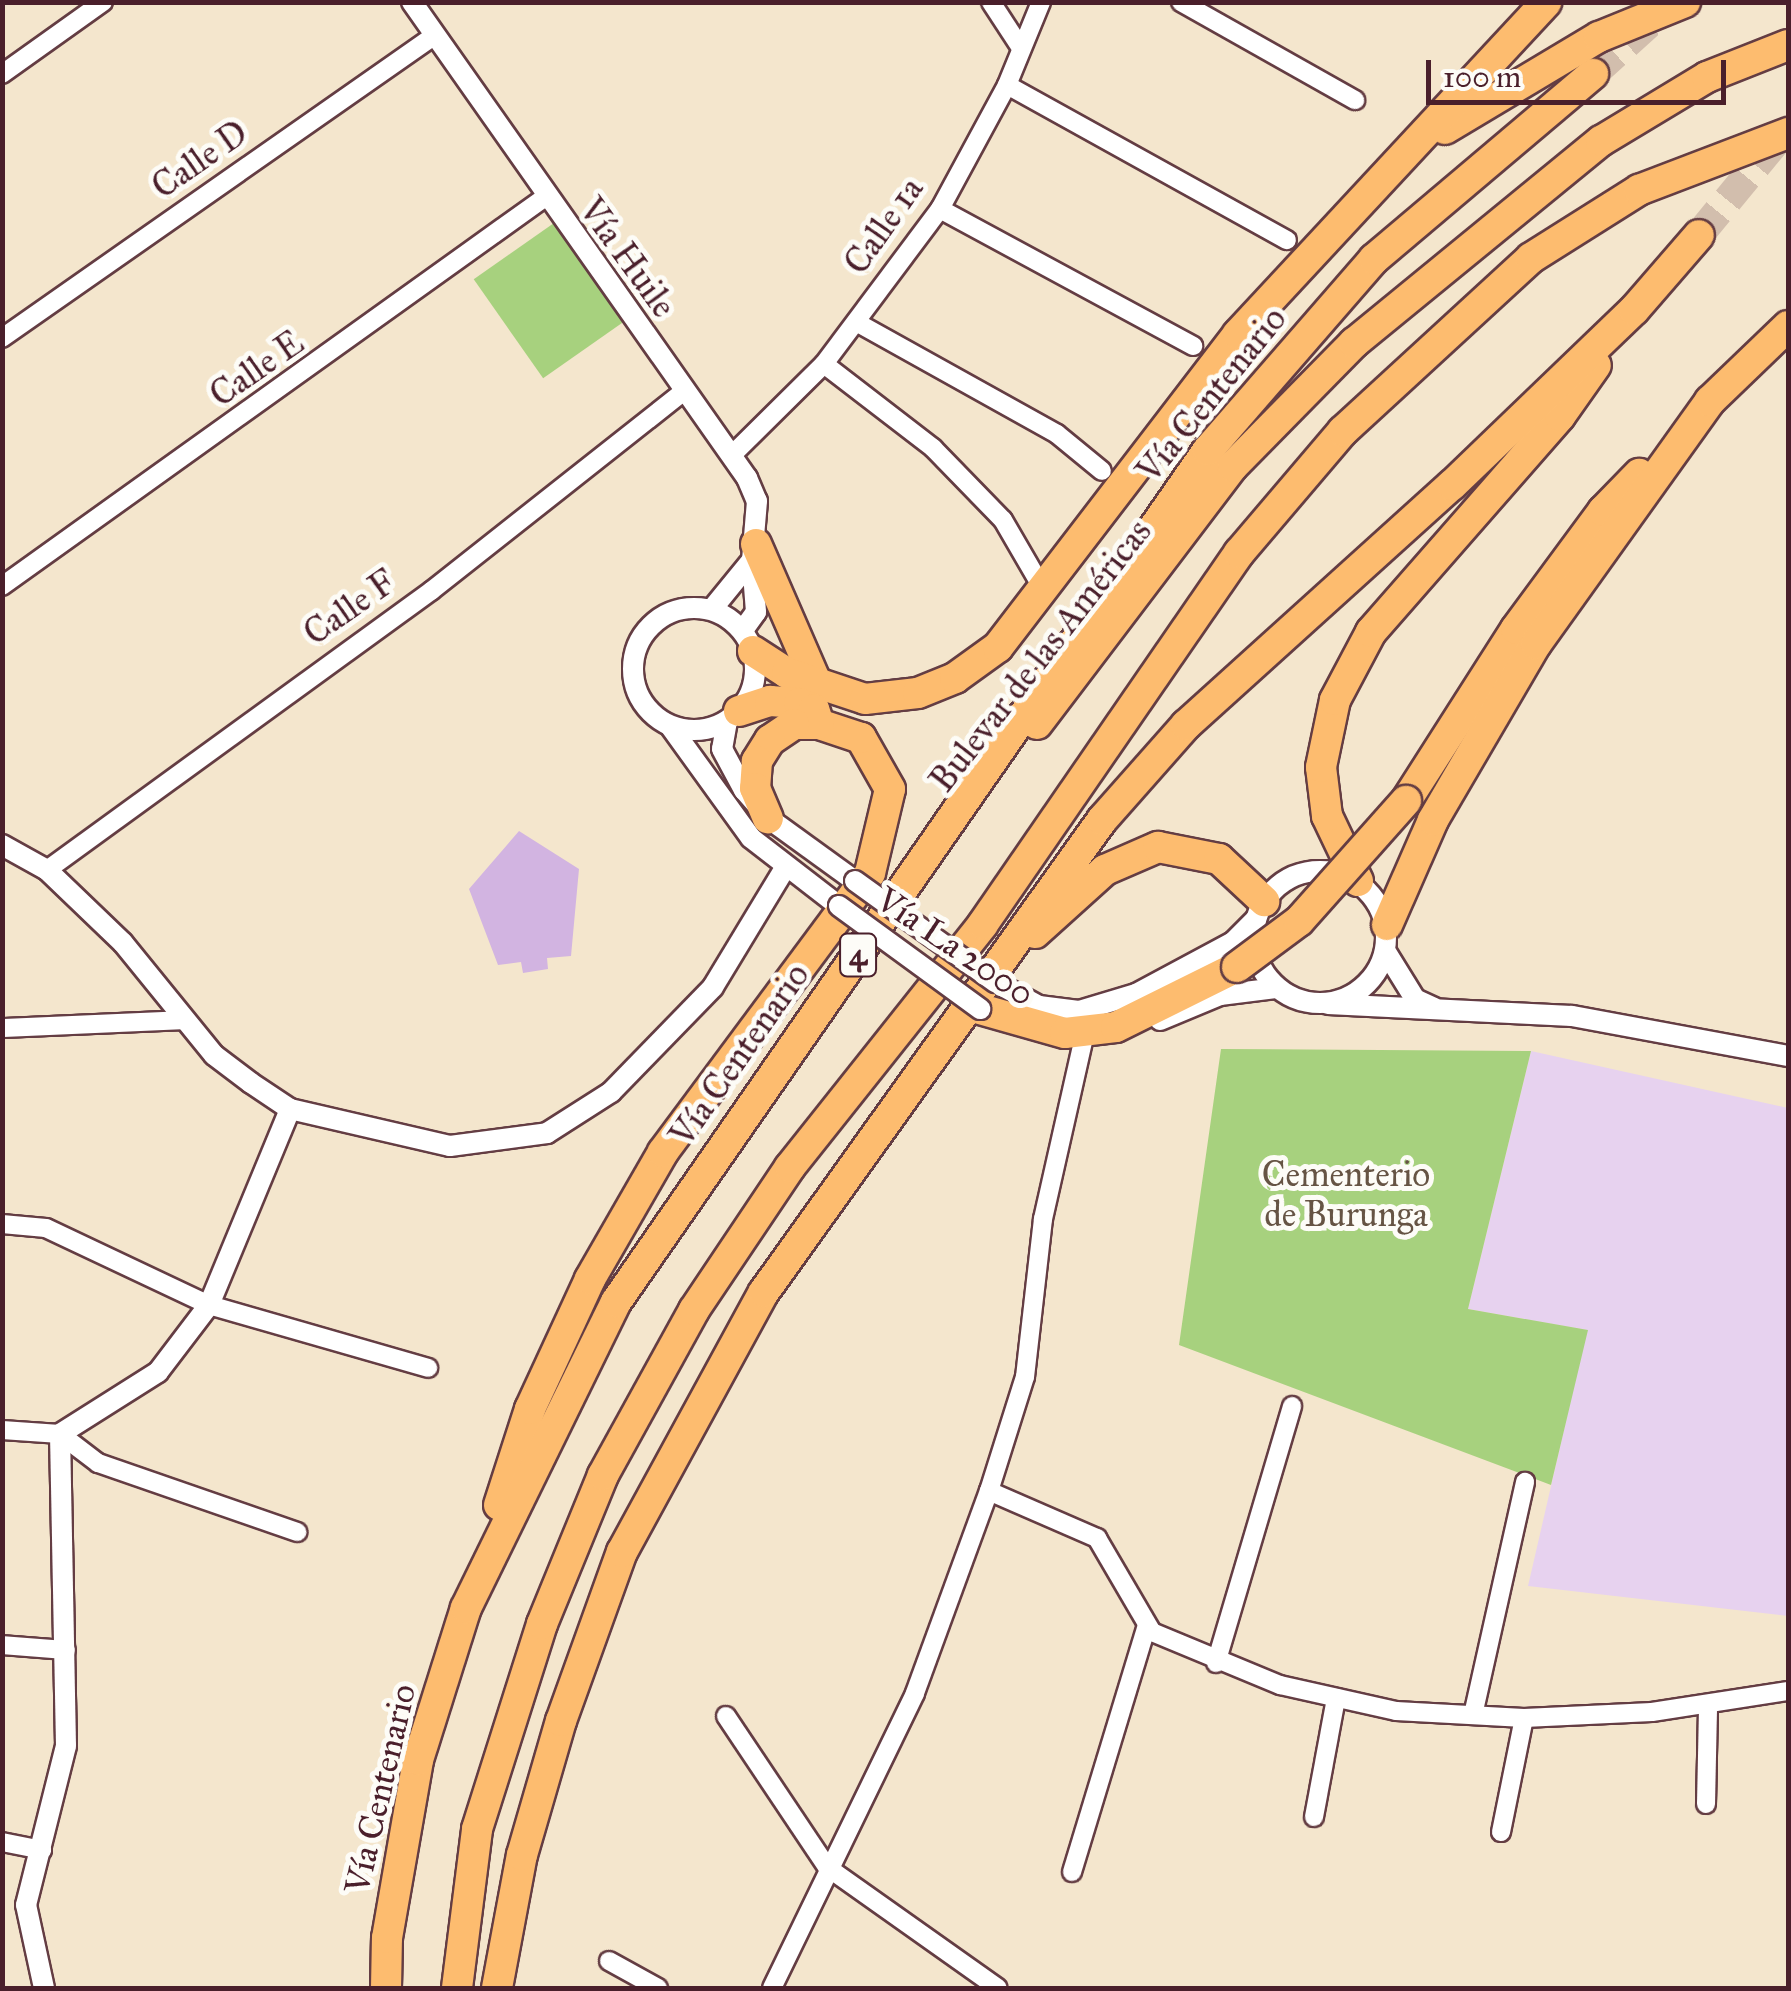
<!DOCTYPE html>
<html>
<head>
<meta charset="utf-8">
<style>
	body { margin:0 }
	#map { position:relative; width:1791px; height:1991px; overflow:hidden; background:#f4e6cd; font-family:"IM FELL Great Primer",serif }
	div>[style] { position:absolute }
	.built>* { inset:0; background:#e7d2ef }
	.green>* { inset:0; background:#a7d17e; transform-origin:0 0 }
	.building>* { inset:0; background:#d2b4e1 }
	.motorway-tunnel>* { height:30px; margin-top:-15px; transform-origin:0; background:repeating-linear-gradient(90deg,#d2bead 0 30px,transparent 0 45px) }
	.roads { filter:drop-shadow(2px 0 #643d43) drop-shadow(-2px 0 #643d43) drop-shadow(0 2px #643d43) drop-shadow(0 -2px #643d43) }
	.minor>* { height:18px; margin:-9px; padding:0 9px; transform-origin:9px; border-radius:9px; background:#fff }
	.tertiary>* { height:20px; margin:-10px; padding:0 10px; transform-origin:10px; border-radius:10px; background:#fff }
	.tertiary>.ring { margin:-10px; padding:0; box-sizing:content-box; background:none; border:20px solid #fff; border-radius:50% }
	.motorway>* { height:30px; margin:-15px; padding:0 15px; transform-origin:15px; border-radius:15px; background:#fdbc6f }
	.bridges { filter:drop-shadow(2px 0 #643d43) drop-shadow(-2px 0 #643d43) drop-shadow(0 2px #643d43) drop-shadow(0 -2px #643d43) }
	.tertiary-bridge>* { height:20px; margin:-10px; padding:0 10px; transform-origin:10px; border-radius:10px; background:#fff }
	.motorway-bridge>* { height:30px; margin:-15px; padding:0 15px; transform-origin:15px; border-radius:15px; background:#fdbc6f }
	span { translate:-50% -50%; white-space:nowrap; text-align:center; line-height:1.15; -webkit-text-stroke:10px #fdfcf7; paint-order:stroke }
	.shield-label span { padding:2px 8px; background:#fdfcf7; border:2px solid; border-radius:8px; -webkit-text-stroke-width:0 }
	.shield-label { font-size:32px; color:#4a1f2b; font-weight:700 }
	.street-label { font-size:35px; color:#4a1f2b }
	.park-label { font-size:35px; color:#665444 }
	.frame { position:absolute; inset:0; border:5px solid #4a1f2b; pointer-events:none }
	.scale { position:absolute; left:1426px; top:60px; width:300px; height:45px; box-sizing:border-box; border:5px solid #4a1f2b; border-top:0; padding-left:12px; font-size:30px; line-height:35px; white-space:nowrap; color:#4a1f2b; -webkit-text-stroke:8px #fdfcf7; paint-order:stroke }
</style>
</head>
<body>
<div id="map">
	<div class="built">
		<div style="clip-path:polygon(1531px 1051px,1788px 1108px,1788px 1616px,1528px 1586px,1587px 1330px,1468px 1309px)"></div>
	</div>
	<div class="green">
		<div style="left:554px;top:223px;width:121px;height:98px;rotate:55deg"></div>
		<div style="clip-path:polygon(1221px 1049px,1531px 1051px,1468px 1309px,1588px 1330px,1551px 1485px,1179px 1345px)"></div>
	</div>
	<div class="building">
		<div style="clip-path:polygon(519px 831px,579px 869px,571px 956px,547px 958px,548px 969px,523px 973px,521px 962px,498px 965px,469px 889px)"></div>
	</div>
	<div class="motorway-tunnel">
		<div style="left:1593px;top:74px;width:88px;rotate:-42.2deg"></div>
		<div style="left:1699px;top:235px;width:137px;rotate:-50.6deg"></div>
	</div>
	<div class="roads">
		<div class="minor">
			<div style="left:991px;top:2px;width:55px;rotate:56.9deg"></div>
			<div style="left:1181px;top:2px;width:200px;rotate:29.4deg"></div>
			<div style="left:2px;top:74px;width:124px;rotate:-35.5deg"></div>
			<div style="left:1007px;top:85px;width:320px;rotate:29deg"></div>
			<div style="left:940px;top:209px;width:288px;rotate:28.4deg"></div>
			<div style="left:856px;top:322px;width:230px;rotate:29.1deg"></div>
			<div style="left:1057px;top:434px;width:58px;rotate:39.4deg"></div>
			<div style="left:2px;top:338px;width:528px;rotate:-34.98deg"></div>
			<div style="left:824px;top:364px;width:138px;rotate:37.6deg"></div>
			<div style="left:933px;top:448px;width:100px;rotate:45.8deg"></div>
			<div style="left:1003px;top:520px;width:72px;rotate:59.9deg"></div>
			<div style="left:732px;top:455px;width:129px;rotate:-44.7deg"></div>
			<div style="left:824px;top:364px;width:194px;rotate:-53.2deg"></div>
			<div style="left:940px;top:209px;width:141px;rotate:-61.6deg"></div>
			<div style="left:1007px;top:85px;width:90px;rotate:-67.7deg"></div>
			<div style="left:2px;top:586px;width:667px;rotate:-35.6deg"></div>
			<div style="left:47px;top:870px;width:475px;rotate:-36deg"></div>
			<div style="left:431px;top:591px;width:323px;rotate:-38.3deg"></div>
			<div style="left:2px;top:1028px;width:181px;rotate:-2.5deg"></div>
			<div style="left:2px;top:1224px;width:44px;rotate:5.2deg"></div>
			<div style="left:46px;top:1228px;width:180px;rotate:25.3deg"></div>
			<div style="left:209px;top:1305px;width:228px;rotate:16deg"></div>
			<div style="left:2px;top:1430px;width:58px;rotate:3.9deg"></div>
			<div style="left:60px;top:1434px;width:48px;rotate:37.3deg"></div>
			<div style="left:98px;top:1463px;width:211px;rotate:19.1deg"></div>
			<div style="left:989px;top:1491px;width:118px;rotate:23.5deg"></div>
			<div style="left:1097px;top:1538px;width:109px;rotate:59.7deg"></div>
			<div style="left:1152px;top:1632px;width:139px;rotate:22.5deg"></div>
			<div style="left:1280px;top:1685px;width:119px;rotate:12.6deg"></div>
			<div style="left:1396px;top:1711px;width:128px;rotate:3.1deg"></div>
			<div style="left:1524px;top:1718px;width:128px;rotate:-2.7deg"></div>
			<div style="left:1652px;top:1712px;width:138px;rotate:-8.8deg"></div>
			<div style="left:2px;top:1645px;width:64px;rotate:4.5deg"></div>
			<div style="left:1216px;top:1663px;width:268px;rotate:-73.5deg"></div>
			<div style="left:1473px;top:1715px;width:239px;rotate:-77.4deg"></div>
			<div style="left:726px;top:1716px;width:182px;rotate:56.2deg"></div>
			<div style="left:827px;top:1867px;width:209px;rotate:35.3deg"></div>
			<div style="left:1706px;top:1804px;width:98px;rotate:-88.8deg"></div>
			<div style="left:1314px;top:1817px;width:121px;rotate:-79.5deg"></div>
			<div style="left:1501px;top:1832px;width:116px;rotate:-78.6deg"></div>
			<div style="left:2px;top:1842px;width:41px;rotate:11.3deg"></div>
			<div style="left:1072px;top:1872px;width:255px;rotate:-73.1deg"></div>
			<div style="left:609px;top:1961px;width:56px;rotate:28.9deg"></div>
			<div style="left:772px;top:1988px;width:328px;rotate:-64.1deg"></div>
			<div style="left:915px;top:1693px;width:215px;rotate:-69.9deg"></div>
			<div style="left:989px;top:1491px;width:120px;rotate:-72.5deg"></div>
			<div style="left:1025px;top:1377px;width:159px;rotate:-83.5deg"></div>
			<div style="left:1043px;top:1219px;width:182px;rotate:-77.3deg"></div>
		</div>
		<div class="tertiary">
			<div style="left:412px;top:2px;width:582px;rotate:54.86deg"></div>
			<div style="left:747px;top:478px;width:25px;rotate:67deg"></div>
			<div style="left:757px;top:501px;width:59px;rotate:94.8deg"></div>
			<div style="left:752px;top:560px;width:63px;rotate:129.2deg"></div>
			<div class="ring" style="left:633px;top:608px;width:102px;height:102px"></div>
			<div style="left:743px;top:630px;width:22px;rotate:-54deg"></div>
			<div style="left:756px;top:612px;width:52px;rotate:-94.4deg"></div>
			<div style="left:727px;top:721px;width:28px;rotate:100deg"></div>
			<div style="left:722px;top:749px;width:47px;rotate:61.8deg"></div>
			<div style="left:744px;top:790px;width:37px;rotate:49deg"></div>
			<div style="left:768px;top:818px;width:107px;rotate:35.9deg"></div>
			<div style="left:670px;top:726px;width:138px;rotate:54.1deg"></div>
			<div style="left:751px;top:838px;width:111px;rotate:37.7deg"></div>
			<div style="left:2px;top:845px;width:51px;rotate:29.1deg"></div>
			<div style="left:47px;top:870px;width:105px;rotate:43.8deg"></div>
			<div style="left:123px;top:943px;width:144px;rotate:50.9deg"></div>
			<div style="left:214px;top:1055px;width:46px;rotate:37.1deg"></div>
			<div style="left:251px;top:1083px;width:47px;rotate:33.7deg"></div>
			<div style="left:290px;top:1109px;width:164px;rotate:13deg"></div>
			<div style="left:450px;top:1146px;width:98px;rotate:-7.6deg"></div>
			<div style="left:547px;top:1133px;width:76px;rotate:-32.6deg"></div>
			<div style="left:611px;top:1092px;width:146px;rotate:-45.8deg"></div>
			<div style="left:713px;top:987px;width:139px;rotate:-58.8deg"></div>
			<div class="ring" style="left:1254px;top:871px;width:112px;height:112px"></div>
			<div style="left:1386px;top:952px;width:55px;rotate:58.3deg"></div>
			<div style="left:1415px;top:999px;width:21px;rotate:25deg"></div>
			<div style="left:995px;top:982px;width:50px;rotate:28.6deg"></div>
			<div style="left:1039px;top:1006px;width:40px;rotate:7.1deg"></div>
			<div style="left:1079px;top:1011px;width:59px;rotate:-16.6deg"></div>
			<div style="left:1136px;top:994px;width:110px;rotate:-28.2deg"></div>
			<div style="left:1233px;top:942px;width:31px;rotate:-45deg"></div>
			<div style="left:1328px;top:1004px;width:244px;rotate:2.8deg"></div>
			<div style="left:1572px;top:1016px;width:220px;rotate:10.5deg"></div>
			<div style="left:1160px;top:1020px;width:65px;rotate:-22.6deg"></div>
			<div style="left:1220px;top:995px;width:56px;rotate:-7.1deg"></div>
			<div style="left:44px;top:1988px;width:85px;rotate:-102.2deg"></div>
			<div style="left:26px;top:1905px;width:164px;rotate:-75.9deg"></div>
			<div style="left:66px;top:1746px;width:312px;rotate:-91.1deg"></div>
			<div style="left:60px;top:1434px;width:116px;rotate:-32.3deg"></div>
			<div style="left:158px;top:1372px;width:84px;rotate:-52.7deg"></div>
			<div style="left:209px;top:1305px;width:212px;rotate:-67.5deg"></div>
		</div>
		<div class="motorway">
			<div style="left:1445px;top:129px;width:179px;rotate:-30.9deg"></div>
			<div style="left:1599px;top:37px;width:93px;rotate:-22.1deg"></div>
			<div style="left:756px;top:544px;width:153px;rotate:66.5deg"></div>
			<div style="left:753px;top:651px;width:40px;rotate:32.9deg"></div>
			<div style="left:787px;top:673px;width:82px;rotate:18.4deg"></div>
			<div style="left:865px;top:699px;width:53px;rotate:-6.5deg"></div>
			<div style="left:918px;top:693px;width:40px;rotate:-22deg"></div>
			<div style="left:955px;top:678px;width:53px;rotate:-35.8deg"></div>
			<div style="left:998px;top:647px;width:394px;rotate:-52.5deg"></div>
			<div style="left:1238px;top:334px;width:453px;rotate:-47.1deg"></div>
			<div style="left:739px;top:711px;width:33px;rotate:-18deg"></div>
			<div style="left:770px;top:701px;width:29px;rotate:4deg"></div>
			<div style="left:799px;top:703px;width:16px;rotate:22deg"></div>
			<div style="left:814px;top:709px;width:16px;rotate:72deg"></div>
			<div style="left:1037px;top:724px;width:324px;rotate:-52.8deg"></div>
			<div style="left:1233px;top:466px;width:173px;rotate:-45.5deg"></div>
			<div style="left:1354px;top:343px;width:319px;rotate:-39.3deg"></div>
			<div style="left:1601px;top:141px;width:124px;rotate:-31.1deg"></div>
			<div style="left:1707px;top:77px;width:87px;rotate:-21.6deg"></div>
			<div style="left:1406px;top:801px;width:204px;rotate:-57.4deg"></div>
			<div style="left:1516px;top:629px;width:147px;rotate:-53.6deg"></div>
			<div style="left:1603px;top:511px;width:52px;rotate:-45.8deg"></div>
			<div style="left:1358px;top:881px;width:72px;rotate:-115.5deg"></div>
			<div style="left:1327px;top:816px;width:49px;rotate:-97deg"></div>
			<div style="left:1321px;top:767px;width:68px;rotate:-78.2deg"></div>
			<div style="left:1335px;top:700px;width:77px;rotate:-62.1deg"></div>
			<div style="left:1371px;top:632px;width:287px;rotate:-48.8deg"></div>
			<div style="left:1560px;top:416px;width:62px;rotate:-54.8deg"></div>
			<div style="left:1387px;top:925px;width:115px;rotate:-66.3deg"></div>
			<div style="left:1433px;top:820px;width:204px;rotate:-59.7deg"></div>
			<div style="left:1536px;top:644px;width:299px;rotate:-54.4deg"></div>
			<div style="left:1710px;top:401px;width:108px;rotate:-43.9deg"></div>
			<div style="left:1035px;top:933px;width:94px;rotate:-42deg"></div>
			<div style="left:1105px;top:870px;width:58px;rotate:-23.5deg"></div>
			<div style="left:1158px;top:847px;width:62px;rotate:11.1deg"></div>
			<div style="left:1219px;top:859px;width:62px;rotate:43deg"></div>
			<div style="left:980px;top:1009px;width:88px;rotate:15.8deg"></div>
			<div style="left:1065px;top:1033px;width:51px;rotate:-6.7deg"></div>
			<div style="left:1116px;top:1027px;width:135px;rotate:-26.4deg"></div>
			<div style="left:499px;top:1505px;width:101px;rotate:-72.1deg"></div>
			<div style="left:530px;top:1409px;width:143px;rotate:-65.2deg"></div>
			<div style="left:590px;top:1279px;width:146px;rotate:-60.1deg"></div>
			<div style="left:663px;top:1152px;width:347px;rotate:-53.4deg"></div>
			<div style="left:870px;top:873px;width:86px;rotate:-76.6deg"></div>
			<div style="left:890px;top:789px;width:59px;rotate:-119.6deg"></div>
			<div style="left:861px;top:738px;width:44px;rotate:-161.6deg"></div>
			<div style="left:819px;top:724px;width:25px;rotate:180deg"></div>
			<div style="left:794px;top:724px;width:29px;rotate:146deg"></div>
			<div style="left:770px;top:740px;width:25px;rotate:122deg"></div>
			<div style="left:757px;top:761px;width:27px;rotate:94deg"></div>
			<div style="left:755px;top:788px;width:33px;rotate:67deg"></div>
			<div style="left:386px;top:1988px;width:50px;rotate:-88.9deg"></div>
			<div style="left:387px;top:1938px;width:181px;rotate:-80.1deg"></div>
			<div style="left:418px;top:1760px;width:159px;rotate:-72.5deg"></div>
			<div style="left:466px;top:1608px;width:341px;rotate:-63.9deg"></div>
			<div style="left:616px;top:1302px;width:1037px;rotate:-55.21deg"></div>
			<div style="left:1208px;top:450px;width:253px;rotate:-49deg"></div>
			<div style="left:1374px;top:259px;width:287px;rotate:-40.2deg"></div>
			<div style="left:457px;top:1988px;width:160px;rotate:-82.8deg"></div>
			<div style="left:477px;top:1829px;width:215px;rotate:-72.4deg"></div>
			<div style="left:542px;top:1624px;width:161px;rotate:-67.7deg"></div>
			<div style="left:603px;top:1475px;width:188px;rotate:-61.1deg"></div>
			<div style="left:694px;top:1310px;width:172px;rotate:-56.1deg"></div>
			<div style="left:790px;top:1167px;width:310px;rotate:-51.5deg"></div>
			<div style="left:983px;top:924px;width:451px;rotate:-55.4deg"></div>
			<div style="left:1239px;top:553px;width:160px;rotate:-49.6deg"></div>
			<div style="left:1343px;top:431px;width:255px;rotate:-42.6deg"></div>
			<div style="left:1531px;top:258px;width:128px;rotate:-32.2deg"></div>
			<div style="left:1639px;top:190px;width:160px;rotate:-20.9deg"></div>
			<div style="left:497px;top:1988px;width:135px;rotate:-79.4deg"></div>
			<div style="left:522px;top:1855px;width:140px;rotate:-73.8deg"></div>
			<div style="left:561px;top:1721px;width:180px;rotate:-70.2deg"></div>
			<div style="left:622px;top:1552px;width:296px;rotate:-61.4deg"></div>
			<div style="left:764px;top:1292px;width:581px;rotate:-54.39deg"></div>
			<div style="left:1102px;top:820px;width:127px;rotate:-48.5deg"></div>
			<div style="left:1186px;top:725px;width:358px;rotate:-42.1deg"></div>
			<div style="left:1452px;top:485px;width:252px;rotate:-43.9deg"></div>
			<div style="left:1634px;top:310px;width:99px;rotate:-49.1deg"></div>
		</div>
	</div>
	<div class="bridges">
		<div class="tertiary-bridge">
			<div style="left:855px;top:881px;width:173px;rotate:35.8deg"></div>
			<div style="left:839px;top:906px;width:175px;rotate:36.1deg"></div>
		</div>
		<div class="motorway-bridge">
			<div style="left:1237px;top:967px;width:77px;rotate:-36.6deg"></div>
			<div style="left:1299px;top:921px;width:161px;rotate:-48.3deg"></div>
		</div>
	</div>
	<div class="shield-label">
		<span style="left:858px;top:955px">4</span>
	</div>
	<div class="street-label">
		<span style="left:200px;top:160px;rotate:-35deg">Calle D</span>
		<span style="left:884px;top:226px;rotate:-55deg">Calle 1a</span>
		<span style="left:627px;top:258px;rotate:54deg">Vía Huile</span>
		<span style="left:257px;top:369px;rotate:-35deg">Calle E</span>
		<span style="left:1212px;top:395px;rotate:-51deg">Vía Centenario</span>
		<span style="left:350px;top:608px;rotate:-35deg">Calle F</span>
		<span style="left:1041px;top:656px;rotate:-52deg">Bulevar de las Américas</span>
		<span style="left:955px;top:947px;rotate:34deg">Vía La 2000</span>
		<span style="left:740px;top:1055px;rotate:-55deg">Vía Centenario</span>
		<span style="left:381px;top:1789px;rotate:-77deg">Vía Centenario</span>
	</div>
	<div class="park-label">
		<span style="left:1346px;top:1195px">Cementerio<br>de Burunga</span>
	</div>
	<div class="frame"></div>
	<div class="scale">100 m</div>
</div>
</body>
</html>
